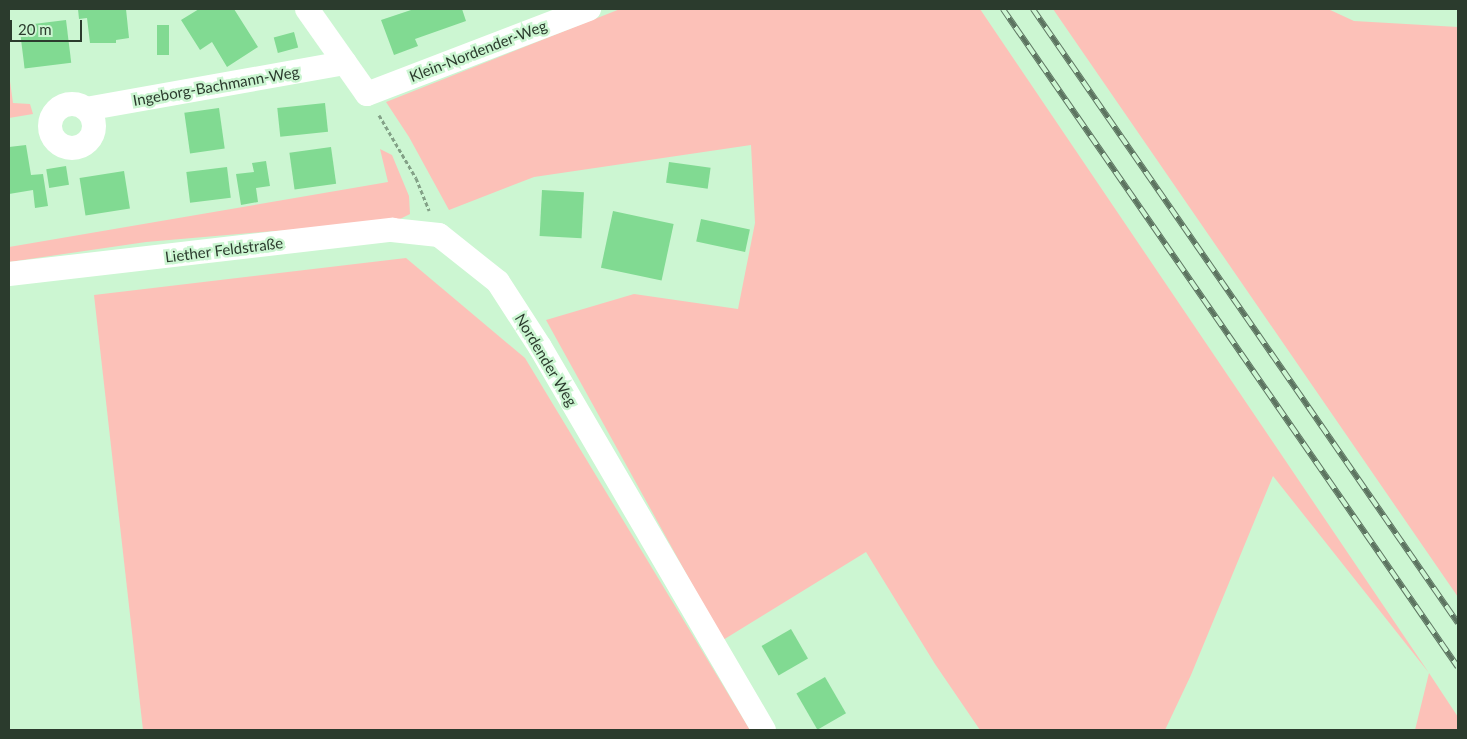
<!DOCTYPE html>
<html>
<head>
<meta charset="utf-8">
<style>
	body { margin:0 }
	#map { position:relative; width:1467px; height:739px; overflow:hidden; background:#ccf6d2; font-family:Lato,sans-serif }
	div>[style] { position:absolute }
	.green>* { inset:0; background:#fcc1b8 }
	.building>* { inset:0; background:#81da92; transform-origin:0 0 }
	.path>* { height:3px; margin-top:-1.5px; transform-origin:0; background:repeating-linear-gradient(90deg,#83a187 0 4px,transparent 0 6.5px) }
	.street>* { height:24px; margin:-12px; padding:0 12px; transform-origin:12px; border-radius:12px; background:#fff }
	.street>.ring { margin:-12px; padding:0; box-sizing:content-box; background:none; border:24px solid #fff; border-radius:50% }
	.rail>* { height:5.5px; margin-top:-2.75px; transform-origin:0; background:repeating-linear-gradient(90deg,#ccf6d2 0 11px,#5c7460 0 22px); box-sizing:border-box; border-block:1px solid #5c7460 }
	span { translate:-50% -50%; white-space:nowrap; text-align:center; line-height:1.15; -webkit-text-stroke:5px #ccf6d2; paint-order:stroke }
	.street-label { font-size:15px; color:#2b3b2d }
	.frame { position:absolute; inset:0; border:10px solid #2b3b2d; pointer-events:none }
	.scale { position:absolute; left:10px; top:20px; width:72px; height:22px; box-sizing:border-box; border:2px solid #2b3b2d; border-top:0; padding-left:6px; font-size:15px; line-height:18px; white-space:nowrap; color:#2b3b2d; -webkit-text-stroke:4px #ccf6d2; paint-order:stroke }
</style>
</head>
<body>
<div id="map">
	<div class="green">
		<div style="clip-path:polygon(620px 9px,980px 9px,1429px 673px,1458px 717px,1458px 730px,1415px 730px,1429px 673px,1273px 476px,1191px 675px,1165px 730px,980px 730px,935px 664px,866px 552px,723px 640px,546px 320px,634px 294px,738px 309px,755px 223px,751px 145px,534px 177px,449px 210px,409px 137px,386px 102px)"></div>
		<div style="clip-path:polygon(1053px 9px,1328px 9px,1354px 21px,1458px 27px,1458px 597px)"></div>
		<div style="clip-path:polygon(9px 74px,13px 103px,30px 104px,33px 114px,9px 118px)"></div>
		<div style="clip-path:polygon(380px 149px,392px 155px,409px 196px,410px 214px,390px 224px,365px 228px,274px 231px,146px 242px,9px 262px,9px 247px,388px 182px)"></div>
		<div style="clip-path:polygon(406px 258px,525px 358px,750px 730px,143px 730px,94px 295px)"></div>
	</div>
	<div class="building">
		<div style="clip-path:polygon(78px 9px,126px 9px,129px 38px,116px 40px,116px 43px,90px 43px,87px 18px,79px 19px)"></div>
		<div style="clip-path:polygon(199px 9px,234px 9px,258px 47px,227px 67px,212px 42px,200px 50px,181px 20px)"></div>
		<div style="clip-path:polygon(414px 9px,462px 9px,466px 21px,415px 39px,418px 46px,394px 55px,381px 20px)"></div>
		<div style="left:66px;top:20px;width:43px;height:47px;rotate:83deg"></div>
		<div style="left:157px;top:25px;width:12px;height:30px"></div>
		<div style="left:294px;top:32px;width:16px;height:21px;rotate:75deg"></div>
		<div style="left:325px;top:103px;width:29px;height:48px;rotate:84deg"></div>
		<div style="left:219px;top:108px;width:41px;height:35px;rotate:82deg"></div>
		<div style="clip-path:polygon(26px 145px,31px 175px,43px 174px,48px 206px,35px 208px,33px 190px,9px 194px,9px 147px)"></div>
		<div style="left:331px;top:147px;width:37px;height:42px;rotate:82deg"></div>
		<div style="clip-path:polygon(266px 161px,270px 186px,256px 188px,258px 202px,241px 205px,236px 174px,254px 172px,252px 163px)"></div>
		<div style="left:669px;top:162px;width:42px;height:21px;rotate:8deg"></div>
		<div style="left:66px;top:166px;width:19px;height:20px;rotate:81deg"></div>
		<div style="left:227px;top:167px;width:31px;height:41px;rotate:83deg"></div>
		<div style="left:124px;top:171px;width:38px;height:45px;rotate:81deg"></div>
		<div style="left:542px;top:190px;width:42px;height:46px;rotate:3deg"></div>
		<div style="left:613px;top:211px;width:62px;height:58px;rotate:12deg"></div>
		<div style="left:701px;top:219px;width:50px;height:23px;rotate:12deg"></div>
		<div style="left:791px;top:629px;width:34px;height:34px;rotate:60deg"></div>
		<div style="left:825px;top:677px;width:42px;height:33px;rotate:60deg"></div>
	</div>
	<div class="path">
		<div style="left:379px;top:115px;width:73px;rotate:59.6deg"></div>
		<div style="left:416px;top:178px;width:35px;rotate:68deg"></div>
	</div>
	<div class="street">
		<div style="left:307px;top:9px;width:104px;rotate:54.8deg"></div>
		<div style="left:367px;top:94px;width:238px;rotate:-21deg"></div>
		<div class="ring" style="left:50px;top:104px;width:20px;height:20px"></div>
		<div style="left:86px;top:109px;width:263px;rotate:-10.1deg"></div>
		<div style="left:9px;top:274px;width:386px;rotate:-6.6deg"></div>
		<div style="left:392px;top:230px;width:47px;rotate:6.1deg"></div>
		<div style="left:439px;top:235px;width:75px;rotate:38.5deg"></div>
		<div style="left:498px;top:282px;width:77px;rotate:57.1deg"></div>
		<div style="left:540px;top:347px;width:444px;rotate:59.7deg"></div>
	</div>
	<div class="rail">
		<div style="left:1003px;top:9px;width:800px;rotate:55.34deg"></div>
		<div style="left:1033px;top:9px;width:747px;rotate:55.31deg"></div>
	</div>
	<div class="street-label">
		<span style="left:478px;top:51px;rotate:-21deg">Klein-Nordender-Weg</span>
		<span style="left:216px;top:86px;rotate:-10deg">Ingeborg-Bachmann-Weg</span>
		<span style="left:224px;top:250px;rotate:-7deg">Liether Feldstraße</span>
		<span style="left:546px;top:360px;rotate:59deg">Nordender Weg</span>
	</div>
	<div class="frame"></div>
	<div class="scale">20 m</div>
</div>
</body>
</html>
